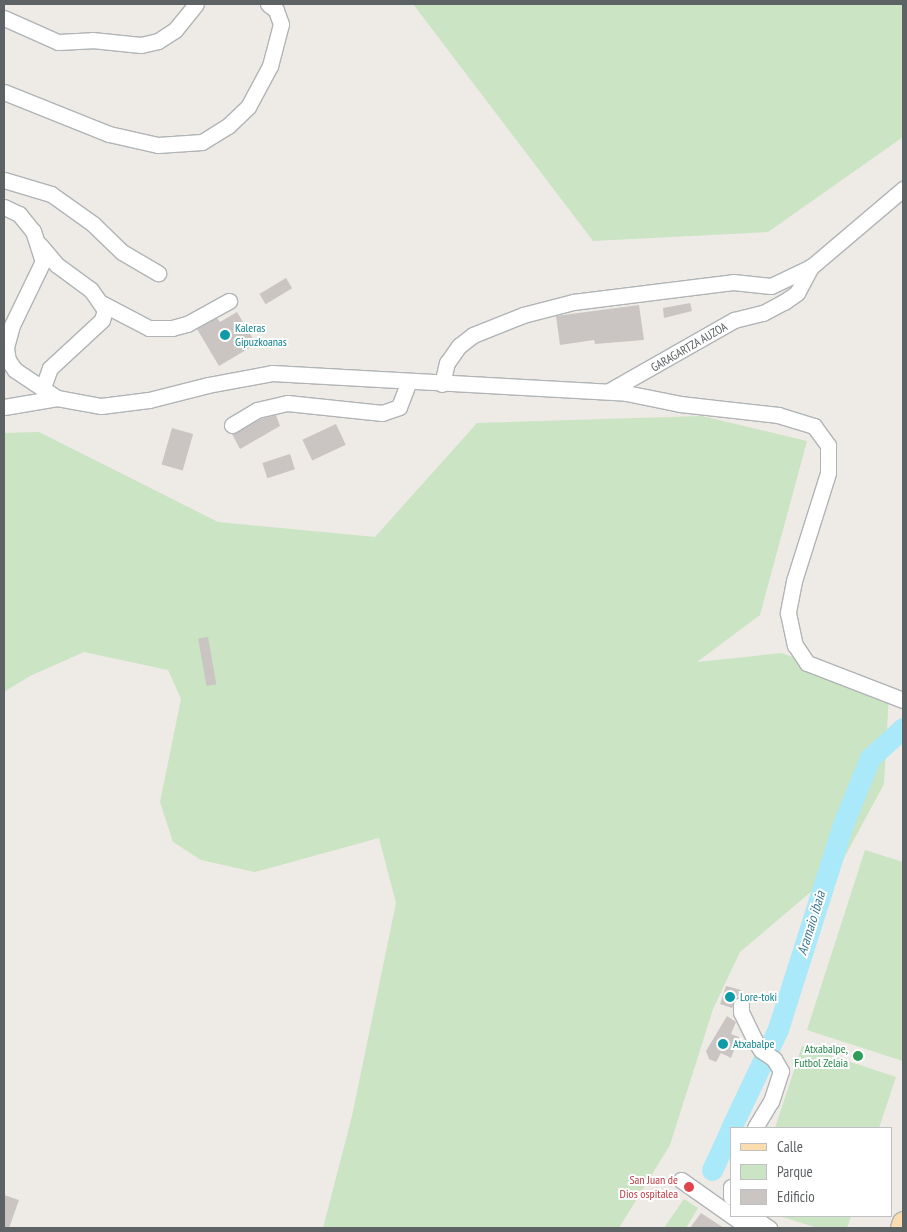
<!DOCTYPE html>
<html>
<head>
<meta charset="utf-8">
<style>
	body { margin:0 }
	#map { position:relative; width:907px; height:1232px; overflow:hidden; background:#eeeae5; font-family:"PT Sans Narrow",sans-serif }
	div>[style] { position:absolute }
	.green>* { inset:0; background:#cbe4c3 }
	.river>* { height:21px; margin:-10.5px; padding:0 10.5px; transform-origin:10.5px; border-radius:10.5px; background:#aae9f9 }
	.building>* { inset:0; background:#cac5c2; transform-origin:0 0 }
	.roads { filter:drop-shadow(1px 0 #b0b4b6) drop-shadow(-1px 0 #b0b4b6) drop-shadow(0 1px #b0b4b6) drop-shadow(0 -1px #b0b4b6) }
	.minor>* { height:15px; margin:-7.5px; padding:0 7.5px; transform-origin:7.5px; border-radius:7.5px; background:#fff }
	.major>* { height:20px; margin:-10px; padding:0 10px; transform-origin:10px; border-radius:10px; background:#fadcaf }
	.dots>* { width:14px; height:14px; translate:-50% -50%; box-sizing:border-box; border:2px solid #fff; border-radius:50% }
	span { translate:-50% -50%; white-space:nowrap; text-align:center; line-height:1.15; -webkit-text-stroke:4px #fff; paint-order:stroke }
	.culture-label { font-size:12px; color:#0d838f }
	.left { translate:0 -50%; text-align:left }
	.street-label { font-size:12px; color:#5d6264 }
	.leisure-label { font-size:12px; color:#27864d }
	.right { translate:-100% -50%; text-align:right }
	.health-label { font-size:12px; color:#be3a42 }
	.water-label { font-size:14px; color:#3f7a91; font-style:italic }
	.frame { position:absolute; inset:0; border:5px solid #5d6264; pointer-events:none }
	.legend { position:absolute; left:730px; top:1127px; width:162px; height:90px; box-sizing:border-box; background:#fff; border:1px solid #bec0c1; margin:0; padding:6px 9px; list-style:none; font-size:15px; color:#5d6264 }
	.legend li { display:flex; align-items:center; gap:10px; height:25px }
	.legend b { width:25px; border:1px solid #bec0c1 }
</style>
</head>
<body>
<div id="map">
	<div class="green">
		<div style="clip-path:polygon(413px 4px,903px 4px,903px 137px,768px 232px,593px 241px)"></div>
		<div style="clip-path:polygon(702px 416px,807px 441px,760px 615px,697px 662px,782px 653px,889px 694px,884px 784px,838px 869px,740px 952px,713px 1009px,670px 1145px,619px 1228px,323px 1228px,352px 1116px,396px 903px,379px 838px,255px 872px,201px 860px,173px 842px,160px 802px,181px 699px,168px 670px,84px 652px,30px 676px,4px 692px,4px 433px,39px 432px,218px 522px,375px 537px,477px 423px)"></div>
		<div style="clip-path:polygon(865px 850px,903px 862px,903px 1061px,807px 1030px)"></div>
		<div style="clip-path:polygon(802px 1046px,896px 1077px,879px 1128px,775px 1128px)"></div>
		<div style="clip-path:polygon(684px 1199px,698px 1208px,686px 1228px,664px 1228px)"></div>
		<div style="clip-path:polygon(779px 1216px,851px 1216px,847px 1228px,818px 1228px)"></div>
	</div>
	<div class="river">
		<div style="left:731px;top:1128px;width:110px;rotate:-64.6deg"></div>
		<div style="left:778px;top:1029px;width:215px;rotate:-72.4deg"></div>
		<div style="left:843px;top:824px;width:71px;rotate:-67.8deg"></div>
		<div style="left:870px;top:758px;width:45px;rotate:-42.3deg"></div>
		<div style="left:712px;top:1170px;width:45px;rotate:-65.1deg"></div>
	</div>
	<div class="building">
		<div style="left:286px;top:278px;width:12px;height:31px;rotate:59deg"></div>
		<div style="clip-path:polygon(690px 303px,692px 311px,664px 318px,663px 308px)"></div>
		<div style="clip-path:polygon(639px 305px,644px 340px,595px 344px,594px 340px,560px 345px,556px 316px)"></div>
		<div style="clip-path:polygon(237px 312px,256px 344px,219px 366px,197px 329px,217px 318px,220px 322px)"></div>
		<div style="clip-path:polygon(276px 415px,280px 426px,240px 449px,232px 434px,261px 419px)"></div>
		<div style="left:336px;top:424px;width:23px;height:37px;rotate:65deg"></div>
		<div style="left:172px;top:428px;width:22px;height:38px;rotate:16deg"></div>
		<div style="left:290px;top:454px;width:16px;height:29px;rotate:72deg"></div>
		<div style="left:208px;top:637px;width:48px;height:10px;rotate:80deg"></div>
		<div style="clip-path:polygon(726px 986px,741px 990px,732px 1008px,720px 1004px)"></div>
		<div style="clip-path:polygon(727px 1016px,736px 1022px,731px 1034px,739px 1037px,731px 1058px,721px 1053px,716px 1062px,709px 1059px,706px 1051px)"></div>
		<div style="clip-path:polygon(4px 1195px,19px 1200px,9px 1228px,4px 1228px)"></div>
		<div style="clip-path:polygon(701px 1213px,724px 1228px,690px 1228px)"></div>
	</div>
	<div class="roads">
		<div class="minor">
			<div style="left:4px;top:18px;width:59px;rotate:24deg"></div>
			<div style="left:58px;top:42px;width:34px;rotate:-3deg"></div>
			<div style="left:92px;top:40px;width:49px;rotate:5.8deg"></div>
			<div style="left:141px;top:45px;width:17px;rotate:-13deg"></div>
			<div style="left:158px;top:41px;width:20px;rotate:-33deg"></div>
			<div style="left:175px;top:30px;width:33px;rotate:-51deg"></div>
			<div style="left:4px;top:92px;width:113px;rotate:21.8deg"></div>
			<div style="left:109px;top:134px;width:50px;rotate:12.7deg"></div>
			<div style="left:158px;top:145px;width:44px;rotate:-3.9deg"></div>
			<div style="left:202px;top:142px;width:31px;rotate:-32deg"></div>
			<div style="left:228px;top:126px;width:28px;rotate:-44deg"></div>
			<div style="left:248px;top:107px;width:47px;rotate:-61.8deg"></div>
			<div style="left:270px;top:66px;width:43px;rotate:-75.3deg"></div>
			<div style="left:281px;top:24px;width:15px;rotate:-110deg"></div>
			<div style="left:276px;top:10px;width:10px;rotate:-143deg"></div>
			<div style="left:4px;top:180px;width:49px;rotate:16.6deg"></div>
			<div style="left:51px;top:194px;width:52px;rotate:35.5deg"></div>
			<div style="left:93px;top:224px;width:40px;rotate:44deg"></div>
			<div style="left:122px;top:252px;width:42px;rotate:30.3deg"></div>
			<div style="left:4px;top:207px;width:17px;rotate:25deg"></div>
			<div style="left:19px;top:214px;width:22px;rotate:51deg"></div>
			<div style="left:33px;top:231px;width:32px;rotate:72deg"></div>
			<div style="left:43px;top:261px;width:71px;rotate:115.8deg"></div>
			<div style="left:12px;top:325px;width:24px;rotate:105deg"></div>
			<div style="left:6px;top:348px;width:12px;rotate:81deg"></div>
			<div style="left:8px;top:360px;width:12px;rotate:55deg"></div>
			<div style="left:15px;top:370px;width:50px;rotate:33.7deg"></div>
			<div style="left:40px;top:245px;width:26px;rotate:50deg"></div>
			<div style="left:57px;top:265px;width:42px;rotate:36.3deg"></div>
			<div style="left:91px;top:290px;width:24px;rotate:55deg"></div>
			<div style="left:105px;top:310px;width:10px;rotate:107deg"></div>
			<div style="left:102px;top:320px;width:71px;rotate:137.3deg"></div>
			<div style="left:50px;top:368px;width:20px;rotate:110deg"></div>
			<div style="left:103px;top:304px;width:52px;rotate:27.6deg"></div>
			<div style="left:149px;top:328px;width:23px"></div>
			<div style="left:172px;top:328px;width:16px;rotate:-15deg"></div>
			<div style="left:187px;top:324px;width:48px;rotate:-28.7deg"></div>
			<div style="left:442px;top:384px;width:22px;rotate:-77deg"></div>
			<div style="left:447px;top:363px;width:21px;rotate:-55deg"></div>
			<div style="left:459px;top:346px;width:18px;rotate:-38deg"></div>
			<div style="left:473px;top:335px;width:54px;rotate:-21.8deg"></div>
			<div style="left:523px;top:315px;width:52px;rotate:-14.6deg"></div>
			<div style="left:573px;top:302px;width:161px;rotate:-7.1deg"></div>
			<div style="left:733px;top:282px;width:38px;rotate:6deg"></div>
			<div style="left:771px;top:286px;width:44px;rotate:-25.4deg"></div>
			<div style="left:609px;top:391px;width:144px;rotate:-29.6deg"></div>
			<div style="left:734px;top:320px;width:30px;rotate:-14deg"></div>
			<div style="left:763px;top:313px;width:24px;rotate:-28deg"></div>
			<div style="left:784px;top:302px;width:16px;rotate:-35deg"></div>
			<div style="left:797px;top:293px;width:30px;rotate:-62deg"></div>
			<div style="left:811px;top:267px;width:121px;rotate:-40.3deg"></div>
			<div style="left:4px;top:407px;width:54px;rotate:-9.6deg"></div>
			<div style="left:57px;top:398px;width:45px;rotate:10.3deg"></div>
			<div style="left:101px;top:406px;width:48px;rotate:-7.1deg"></div>
			<div style="left:149px;top:400px;width:61px;rotate:-14.3deg"></div>
			<div style="left:208px;top:385px;width:65px;rotate:-10.6deg"></div>
			<div style="left:272px;top:373px;width:355px;rotate:3.2deg"></div>
			<div style="left:626px;top:393px;width:55px;rotate:11.5deg"></div>
			<div style="left:680px;top:404px;width:99px;rotate:6.4deg"></div>
			<div style="left:778px;top:415px;width:38px;rotate:17deg"></div>
			<div style="left:814px;top:426px;width:24px;rotate:54deg"></div>
			<div style="left:828px;top:445px;width:28px;rotate:90deg"></div>
			<div style="left:828px;top:473px;width:113px;rotate:107.5deg"></div>
			<div style="left:794px;top:581px;width:33px;rotate:101deg"></div>
			<div style="left:788px;top:613px;width:33px;rotate:78deg"></div>
			<div style="left:795px;top:645px;width:22px;rotate:56deg"></div>
			<div style="left:807px;top:663px;width:103px;rotate:21.1deg"></div>
			<div style="left:232px;top:425px;width:29px;rotate:-31deg"></div>
			<div style="left:257px;top:410px;width:31px;rotate:-13deg"></div>
			<div style="left:287px;top:403px;width:96px;rotate:6deg"></div>
			<div style="left:382px;top:413px;width:18px;rotate:-19deg"></div>
			<div style="left:399px;top:407px;width:26px;rotate:-69deg"></div>
			<div style="left:741px;top:1005px;width:7px;rotate:90deg"></div>
			<div style="left:741px;top:1012px;width:30px;rotate:64deg"></div>
			<div style="left:754px;top:1039px;width:13px;rotate:58deg"></div>
			<div style="left:761px;top:1050px;width:16px;rotate:35deg"></div>
			<div style="left:774px;top:1059px;width:14px;rotate:60deg"></div>
			<div style="left:781px;top:1071px;width:32px;rotate:108deg"></div>
			<div style="left:771px;top:1101px;width:31px;rotate:121deg"></div>
			<div style="left:681px;top:1180px;width:83px;rotate:35.2deg"></div>
			<div style="left:731px;top:1187px;width:10px;rotate:90deg"></div>
			<div style="left:751px;top:1216px;width:22px;rotate:34deg"></div>
		</div>
		<div class="major">
			<div style="left:901px;top:1228px;width:6px;rotate:-72deg"></div>
		</div>
	</div>
	<div class="dots">
		<div style="left:225px;top:335px;background:#0f9aa8"></div>
		<div style="left:730px;top:997px;background:#0f9aa8"></div>
		<div style="left:723px;top:1044px;background:#0f9aa8"></div>
		<div style="left:858px;top:1056px;background:#2e9e5b"></div>
		<div style="left:689px;top:1187px;background:#e0444e"></div>
	</div>
	<div class="culture-label">
		<span class="left" style="left:235px;top:335px">Kaleras<br>Gipuzkoanas</span>
		<span class="left" style="left:740px;top:997px">Lore-toki</span>
		<span class="left" style="left:733px;top:1044px">Atxabalpe</span>
	</div>
	<div class="street-label">
		<span style="left:689px;top:347px;rotate:-30deg">GARAGARTZA AUZOA</span>
	</div>
	<div class="leisure-label">
		<span class="right" style="left:848px;top:1056px">Atxabalpe,<br>Futbol Zelaia</span>
	</div>
	<div class="health-label">
		<span class="right" style="left:678px;top:1187px">San Juan de<br>Dios ospitalea</span>
	</div>
	<div class="water-label">
		<span style="left:811px;top:923px;rotate:-73deg">Aramaio ibaia</span>
	</div>
	<div class="frame"></div>
	<ul class="legend">
	<li><b style="height:6px;background:#fadcaf"></b>Calle</li>
	<li><b style="height:14px;background:#cbe4c3"></b>Parque</li>
	<li><b style="height:14px;background:#cac5c2"></b>Edificio</li>
	</ul>
</div>
</body>
</html>
